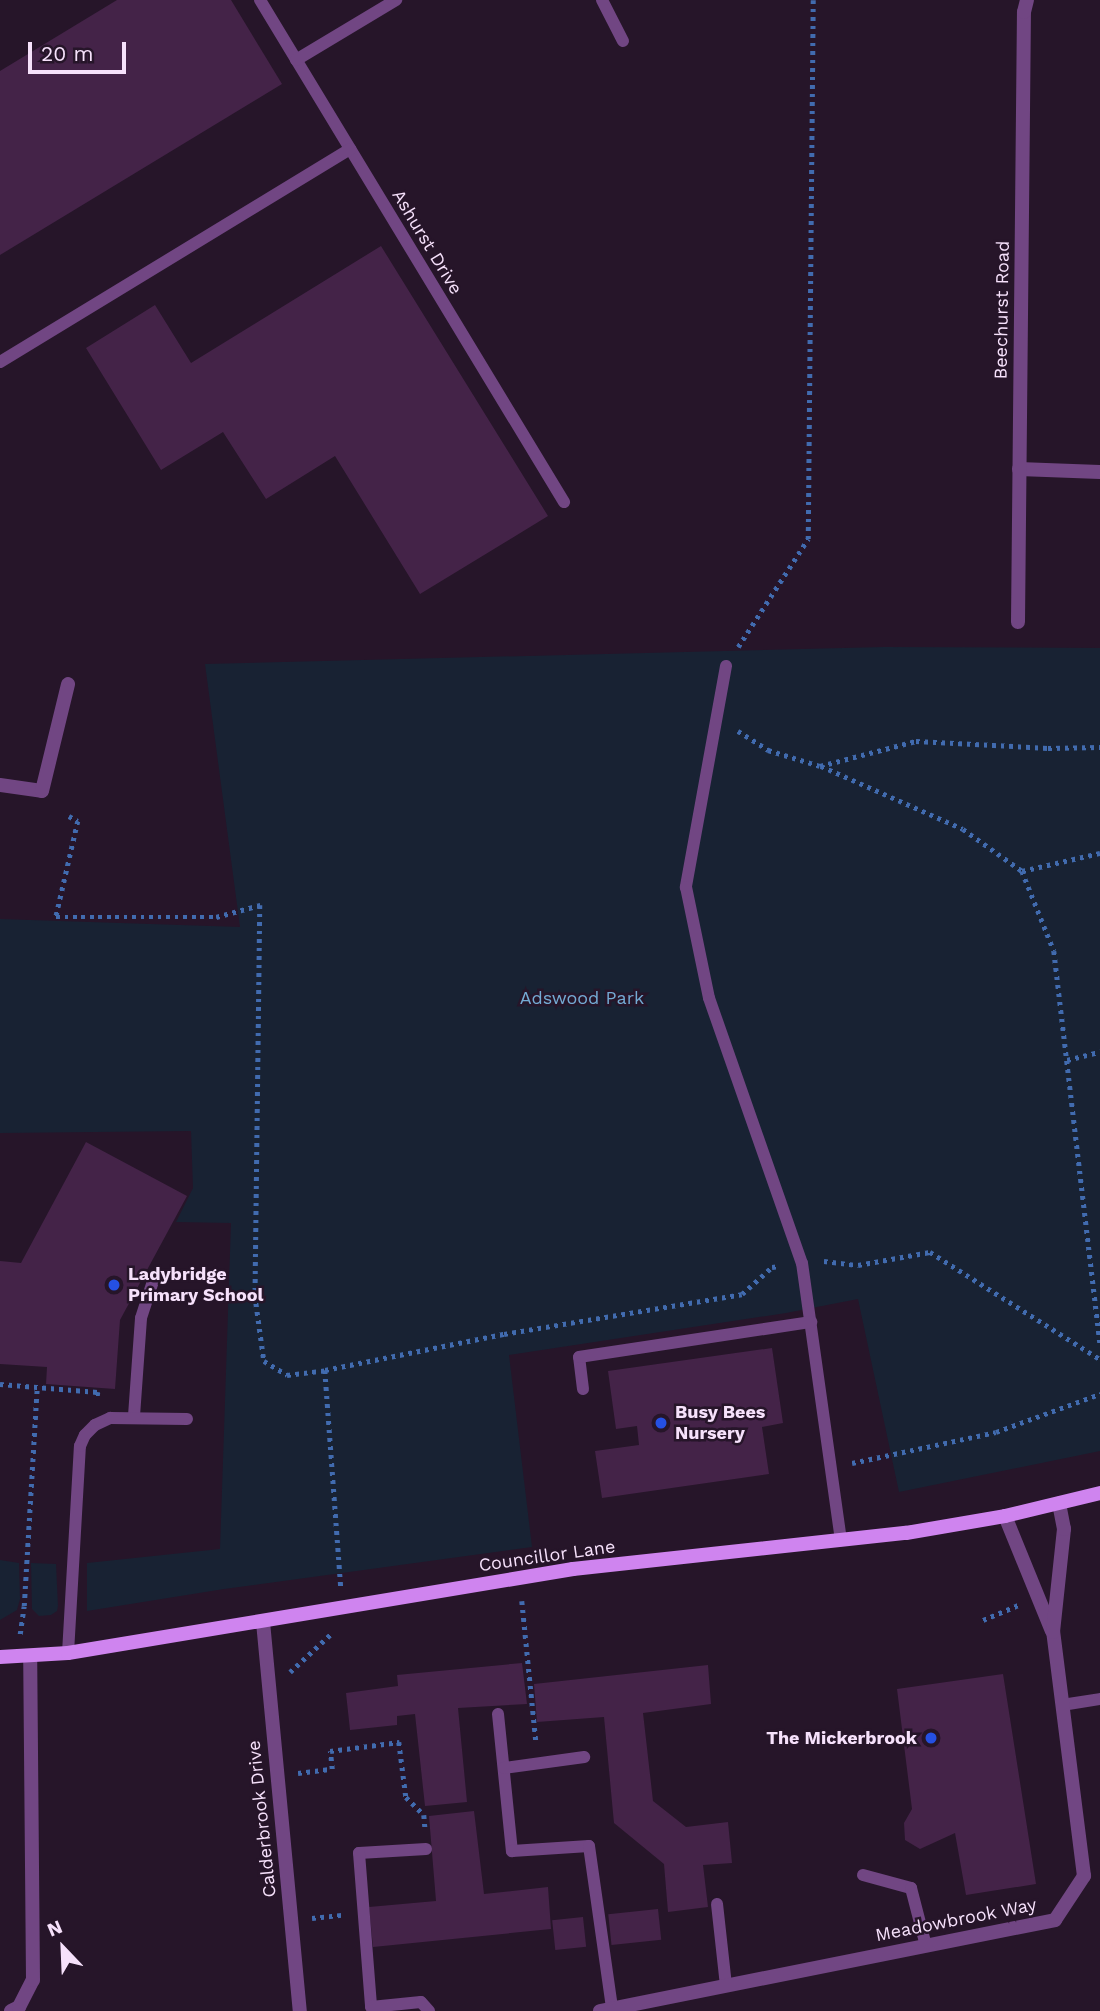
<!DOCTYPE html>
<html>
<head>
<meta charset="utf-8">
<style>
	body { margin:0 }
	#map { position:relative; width:1100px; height:2011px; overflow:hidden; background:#261529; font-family:"Work Sans",sans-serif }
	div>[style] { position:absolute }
	.green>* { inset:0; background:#182233 }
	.building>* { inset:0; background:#442348; transform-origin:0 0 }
	.path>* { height:4.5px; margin-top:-2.25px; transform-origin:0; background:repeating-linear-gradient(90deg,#416baf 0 3.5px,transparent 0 8.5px) }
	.lane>* { height:12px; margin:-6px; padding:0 6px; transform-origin:6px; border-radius:6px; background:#714683 }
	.street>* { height:14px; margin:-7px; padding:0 7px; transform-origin:7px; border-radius:7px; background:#714683 }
	.secondary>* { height:14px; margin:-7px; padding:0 7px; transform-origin:7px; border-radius:7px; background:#cf84ef }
	.dots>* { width:19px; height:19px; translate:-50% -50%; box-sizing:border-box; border:4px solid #261529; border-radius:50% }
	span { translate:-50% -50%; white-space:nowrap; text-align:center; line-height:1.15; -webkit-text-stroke:5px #261529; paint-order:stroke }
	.street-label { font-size:18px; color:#f6e1fb }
	.park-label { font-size:18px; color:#74abd4 }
	.poi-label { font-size:18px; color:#f6e1fb; font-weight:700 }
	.left { translate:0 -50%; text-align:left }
	.right { translate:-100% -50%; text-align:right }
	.north { position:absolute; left:28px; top:1913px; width:70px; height:70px; -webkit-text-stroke:5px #261529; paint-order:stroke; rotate:337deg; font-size:19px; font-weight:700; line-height:28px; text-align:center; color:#f6e1fb }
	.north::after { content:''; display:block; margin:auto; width:24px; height:32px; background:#f6e1fb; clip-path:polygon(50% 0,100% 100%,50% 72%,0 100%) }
	.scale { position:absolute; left:28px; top:42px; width:98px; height:32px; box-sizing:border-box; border:4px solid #f6e1fb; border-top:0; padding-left:9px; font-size:21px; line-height:24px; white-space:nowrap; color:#f6e1fb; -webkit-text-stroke:5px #261529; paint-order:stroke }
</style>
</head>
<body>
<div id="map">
	<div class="green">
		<div style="clip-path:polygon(884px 647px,1100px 648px,1100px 1451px,899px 1492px,858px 1299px,786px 1313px,509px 1355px,532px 1547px,224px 1589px,87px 1611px,87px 1563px,220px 1549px,231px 1223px,176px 1222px,193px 1188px,191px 1131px,0 1133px,0 919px,240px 927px,205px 664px)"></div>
		<div style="clip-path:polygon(0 1560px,19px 1563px,20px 1599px,17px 1610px,0 1620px)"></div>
		<div style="clip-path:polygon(31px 1563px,56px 1564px,58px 1606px,57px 1611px,51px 1615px,39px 1616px,32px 1609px)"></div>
	</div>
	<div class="building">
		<div style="clip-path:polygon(117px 0,231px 0,282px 84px,0 255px,0 71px)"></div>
		<div style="clip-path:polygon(381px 246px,548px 516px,420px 594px,335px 456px,266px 499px,223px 432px,161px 470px,86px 348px,155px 305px,191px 363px)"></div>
		<div style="clip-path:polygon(86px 1142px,187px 1196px,120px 1320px,115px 1389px,46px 1384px,47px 1367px,0 1364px,0 1261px,21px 1263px)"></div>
		<div style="clip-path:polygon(772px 1348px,783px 1423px,762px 1427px,769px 1474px,602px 1498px,595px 1451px,639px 1445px,637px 1426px,616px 1429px,608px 1371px)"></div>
		<div style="clip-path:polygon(522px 1663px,527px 1704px,458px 1708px,467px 1802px,425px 1806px,415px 1714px,397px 1716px,397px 1725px,350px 1730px,346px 1693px,398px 1686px,397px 1675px)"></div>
		<div style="clip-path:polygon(708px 1665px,711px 1704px,643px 1713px,653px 1801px,686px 1827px,728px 1822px,732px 1863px,703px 1865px,708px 1907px,668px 1912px,664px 1864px,614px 1823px,604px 1717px,537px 1722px,534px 1684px)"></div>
		<div style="clip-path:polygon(1003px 1674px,1036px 1884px,966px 1895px,955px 1833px,920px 1849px,905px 1840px,904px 1823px,912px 1809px,897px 1689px)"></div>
		<div style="clip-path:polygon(474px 1811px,484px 1894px,548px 1887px,551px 1929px,373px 1947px,369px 1907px,436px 1901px,429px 1816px)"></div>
		<div style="left:658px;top:1909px;width:31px;height:50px;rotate:84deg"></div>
		<div style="left:583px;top:1917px;width:30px;height:31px;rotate:84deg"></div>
	</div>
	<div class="path">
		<div style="left:738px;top:647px;width:129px;rotate:-57.1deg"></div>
		<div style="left:808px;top:539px;width:539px;rotate:-89.47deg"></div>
		<div style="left:738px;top:731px;width:36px;rotate:32deg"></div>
		<div style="left:768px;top:750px;width:54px;rotate:17.1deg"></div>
		<div style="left:820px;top:766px;width:99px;rotate:-14.6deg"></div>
		<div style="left:916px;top:741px;width:132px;rotate:3deg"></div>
		<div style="left:1048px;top:748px;width:52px;rotate:-1.1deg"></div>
		<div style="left:821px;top:766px;width:155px;rotate:23.9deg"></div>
		<div style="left:963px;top:829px;width:72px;rotate:35.4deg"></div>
		<div style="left:1022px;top:871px;width:80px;rotate:-13deg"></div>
		<div style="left:69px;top:816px;width:10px;rotate:29deg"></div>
		<div style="left:78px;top:821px;width:98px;rotate:102.9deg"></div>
		<div style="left:56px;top:917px;width:160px"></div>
		<div style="left:216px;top:917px;width:46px;rotate:-15.3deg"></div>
		<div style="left:260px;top:905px;width:390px;rotate:90.7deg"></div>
		<div style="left:255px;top:1295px;width:67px;rotate:82.2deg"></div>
		<div style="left:264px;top:1361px;width:27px;rotate:31deg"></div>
		<div style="left:287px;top:1375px;width:38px;rotate:-7deg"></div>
		<div style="left:325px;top:1370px;width:183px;rotate:-11.4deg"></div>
		<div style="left:504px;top:1334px;width:241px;rotate:-9.5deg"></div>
		<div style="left:742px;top:1294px;width:40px;rotate:-42deg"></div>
		<div style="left:772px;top:1267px;width:8px;rotate:-7deg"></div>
		<div style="left:1022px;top:871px;width:86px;rotate:68.2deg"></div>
		<div style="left:1054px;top:951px;width:395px;rotate:83.3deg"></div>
		<div style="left:1067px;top:1060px;width:34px;rotate:-14deg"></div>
		<div style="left:824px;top:1261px;width:34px;rotate:7deg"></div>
		<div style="left:858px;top:1265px;width:73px;rotate:-10.2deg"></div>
		<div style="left:930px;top:1252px;width:201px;rotate:32.2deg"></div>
		<div style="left:325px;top:1370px;width:217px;rotate:85.8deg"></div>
		<div style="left:0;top:1384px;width:98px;rotate:4.7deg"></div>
		<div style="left:98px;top:1392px;width:7px;rotate:98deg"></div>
		<div style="left:852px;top:1463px;width:147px;rotate:-12.1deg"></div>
		<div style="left:996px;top:1432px;width:111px;rotate:-20.1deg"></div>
		<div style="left:522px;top:1601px;width:141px;rotate:84.3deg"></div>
		<div style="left:983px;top:1620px;width:38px;rotate:-23deg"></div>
		<div style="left:20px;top:1634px;width:28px;rotate:-82deg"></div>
		<div style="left:24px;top:1606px;width:219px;rotate:-86.6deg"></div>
		<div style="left:290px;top:1672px;width:57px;rotate:-42.9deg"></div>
		<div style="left:298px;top:1773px;width:34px;rotate:-7deg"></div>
		<div style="left:332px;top:1769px;width:18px;rotate:-96deg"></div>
		<div style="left:330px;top:1751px;width:70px;rotate:-7.4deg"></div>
		<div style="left:399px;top:1742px;width:55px;rotate:82.7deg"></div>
		<div style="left:406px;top:1797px;width:25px;rotate:45deg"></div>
		<div style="left:424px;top:1815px;width:12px;rotate:85deg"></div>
		<div style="left:312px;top:1918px;width:30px;rotate:-6deg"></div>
	</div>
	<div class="lane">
		<div style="left:260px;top:0;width:587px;rotate:58.8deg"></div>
		<div style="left:602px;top:0;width:46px;rotate:62.9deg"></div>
		<div style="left:296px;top:60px;width:117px;rotate:-31deg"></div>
		<div style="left:0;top:362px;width:410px;rotate:-31.3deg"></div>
		<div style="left:726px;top:666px;width:225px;rotate:100.3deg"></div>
		<div style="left:686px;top:887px;width:113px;rotate:78.3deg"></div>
		<div style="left:709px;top:998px;width:281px;rotate:70.7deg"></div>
		<div style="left:802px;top:1263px;width:280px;rotate:82deg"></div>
		<div style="left:583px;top:1389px;width:32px;rotate:-97deg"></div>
		<div style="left:579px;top:1357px;width:235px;rotate:-8.6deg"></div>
		<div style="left:134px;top:1416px;width:98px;rotate:-85.9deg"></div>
		<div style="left:141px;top:1318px;width:42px;rotate:-72deg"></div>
		<div style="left:68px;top:1653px;width:207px;rotate:-86.7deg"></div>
		<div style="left:80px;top:1446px;width:12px;rotate:-66deg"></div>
		<div style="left:85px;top:1435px;width:14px;rotate:-45deg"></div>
		<div style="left:95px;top:1425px;width:17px;rotate:-25deg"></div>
		<div style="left:110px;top:1418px;width:77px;rotate:0.7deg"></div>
		<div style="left:1062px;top:1705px;width:38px;rotate:-9deg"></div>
		<div style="left:498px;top:1714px;width:138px;rotate:84.2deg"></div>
		<div style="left:512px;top:1851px;width:77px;rotate:-3.7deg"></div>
		<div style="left:589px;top:1846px;width:164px;rotate:81.9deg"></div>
		<div style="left:504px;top:1768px;width:81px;rotate:-7.8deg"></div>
		<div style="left:426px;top:1849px;width:67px;rotate:176.6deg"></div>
		<div style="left:359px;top:1853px;width:154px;rotate:85.5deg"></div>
		<div style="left:371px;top:2007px;width:50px;rotate:-5.7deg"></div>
		<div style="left:421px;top:2002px;width:12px;rotate:48deg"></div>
		<div style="left:863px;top:1875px;width:50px;rotate:15.2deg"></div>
		<div style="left:911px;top:1888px;width:60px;rotate:75.5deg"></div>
		<div style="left:717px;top:1904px;width:82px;rotate:83.7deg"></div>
	</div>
	<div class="street">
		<div style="left:1019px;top:469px;width:81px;rotate:2.1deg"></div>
		<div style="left:1018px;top:622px;width:610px;rotate:-89.44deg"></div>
		<div style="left:1024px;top:12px;width:12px;rotate:-76deg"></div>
		<div style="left:0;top:785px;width:42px;rotate:8.1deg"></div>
		<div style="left:42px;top:791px;width:110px;rotate:-76.3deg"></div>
		<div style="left:1005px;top:1516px;width:124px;rotate:67.8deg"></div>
		<div style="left:263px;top:1622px;width:391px;rotate:84.6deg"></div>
		<div style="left:11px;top:2011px;width:9px;rotate:-27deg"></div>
		<div style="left:19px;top:2007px;width:30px;rotate:-63deg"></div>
		<div style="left:33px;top:1980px;width:323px;rotate:-90.5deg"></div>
		<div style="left:600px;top:2011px;width:464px;rotate:-11.3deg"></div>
		<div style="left:1055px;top:1920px;width:53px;rotate:-56.6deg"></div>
		<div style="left:1084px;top:1876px;width:246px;rotate:-97.2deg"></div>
		<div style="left:1053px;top:1632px;width:104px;rotate:-83.9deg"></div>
		<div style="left:1064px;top:1529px;width:26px;rotate:-101deg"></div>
	</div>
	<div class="secondary">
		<div style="left:0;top:1657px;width:68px;rotate:-3.4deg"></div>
		<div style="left:68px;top:1653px;width:512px;rotate:-9.44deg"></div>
		<div style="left:573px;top:1569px;width:335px;rotate:-6.2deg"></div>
		<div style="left:906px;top:1533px;width:100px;rotate:-9.7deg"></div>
		<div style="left:1005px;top:1516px;width:98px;rotate:-13.6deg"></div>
	</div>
	<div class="dots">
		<div style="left:114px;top:1285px;background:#2550e3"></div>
		<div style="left:661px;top:1423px;background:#2550e3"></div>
		<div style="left:931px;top:1738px;background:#2550e3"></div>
	</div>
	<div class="street-label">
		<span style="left:427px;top:242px;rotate:59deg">Ashurst Drive</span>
		<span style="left:1002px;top:310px;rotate:-89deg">Beechurst Road</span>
		<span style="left:547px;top:1556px;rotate:-8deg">Councillor Lane</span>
		<span style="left:262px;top:1819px;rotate:-96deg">Calderbrook Drive</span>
		<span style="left:956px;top:1920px;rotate:-11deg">Meadowbrook Way</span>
	</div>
	<div class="park-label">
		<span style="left:582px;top:998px">Adswood Park</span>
	</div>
	<div class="poi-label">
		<span class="left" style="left:128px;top:1285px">Ladybridge<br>Primary School</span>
		<span class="left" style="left:675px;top:1423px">Busy Bees<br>Nursery</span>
		<span class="right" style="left:917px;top:1738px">The Mickerbrook</span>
	</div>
	<div class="north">N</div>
	<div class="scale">20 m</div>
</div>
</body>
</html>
